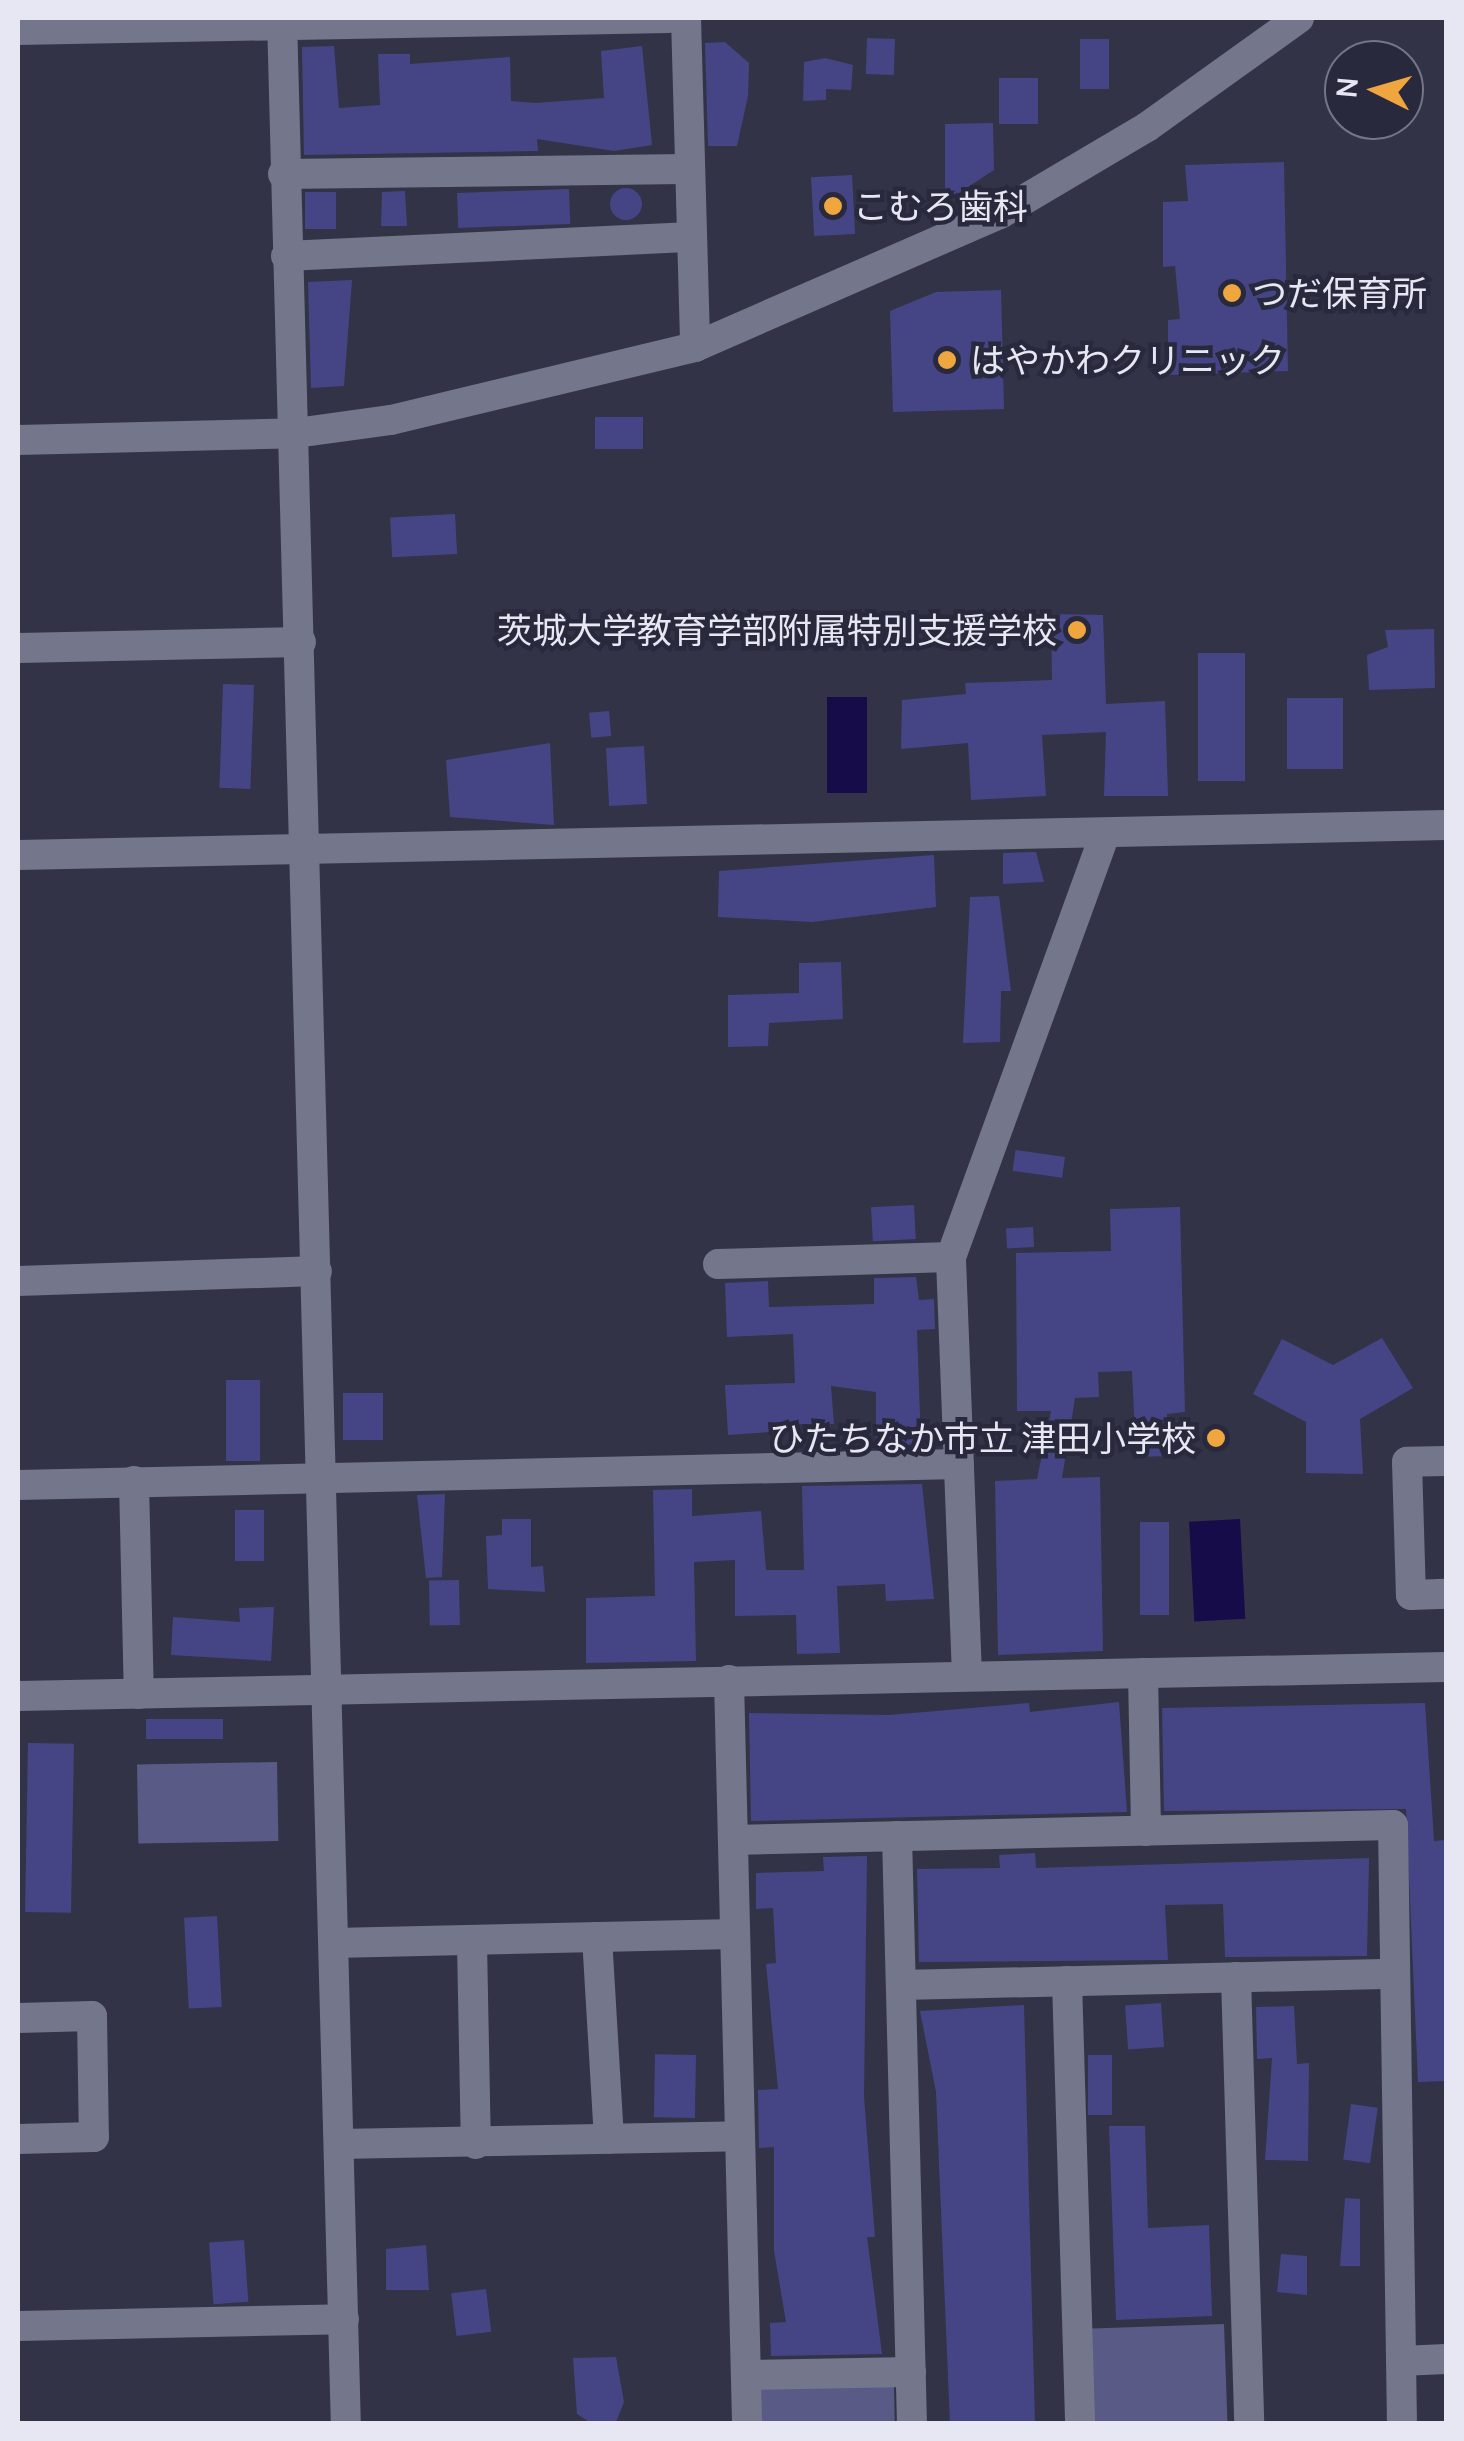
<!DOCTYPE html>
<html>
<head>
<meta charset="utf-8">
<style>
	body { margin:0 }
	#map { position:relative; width:1464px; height:2441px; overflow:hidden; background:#323346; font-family:Manrope,"Noto Sans JP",sans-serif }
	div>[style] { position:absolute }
	.green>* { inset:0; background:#595b86; transform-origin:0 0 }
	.water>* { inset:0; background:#170c4a; transform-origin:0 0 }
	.building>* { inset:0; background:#454586; transform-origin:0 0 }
	.round { border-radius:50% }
	.minor>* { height:30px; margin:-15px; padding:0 15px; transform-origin:15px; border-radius:15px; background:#74768c }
	.dots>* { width:28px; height:28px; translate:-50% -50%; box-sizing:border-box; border:5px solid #28293c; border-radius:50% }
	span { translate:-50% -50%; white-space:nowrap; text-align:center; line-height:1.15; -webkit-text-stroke:9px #28293c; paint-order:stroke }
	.poi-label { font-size:35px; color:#e6e7f3 }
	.left { translate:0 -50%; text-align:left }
	.right { translate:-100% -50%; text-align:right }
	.frame { position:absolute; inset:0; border:20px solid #e6e7f3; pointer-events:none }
	.north { position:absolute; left:1324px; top:40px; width:100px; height:100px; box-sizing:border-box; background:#28293c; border:2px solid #747585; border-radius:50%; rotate:275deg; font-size:28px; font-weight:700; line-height:40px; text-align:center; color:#e6e7f3 }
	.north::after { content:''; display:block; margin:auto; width:35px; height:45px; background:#f0a63f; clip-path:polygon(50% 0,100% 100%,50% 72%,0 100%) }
</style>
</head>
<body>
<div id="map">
	<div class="green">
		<div style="left:277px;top:1762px;width:79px;height:140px;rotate:89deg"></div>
		<div style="left:1224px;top:2324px;width:99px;height:139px;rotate:88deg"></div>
		<div style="left:894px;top:2384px;width:39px;height:137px;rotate:89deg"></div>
	</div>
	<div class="water">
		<div style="left:827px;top:697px;width:40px;height:96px"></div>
		<div style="left:1240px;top:1519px;width:100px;height:51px;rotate:87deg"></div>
	</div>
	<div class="building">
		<div style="left:867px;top:38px;width:28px;height:36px;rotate:2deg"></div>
		<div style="left:1080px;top:39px;width:29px;height:50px"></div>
		<div style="clip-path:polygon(725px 42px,749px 63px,748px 96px,737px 146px,708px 146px,705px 43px)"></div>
		<div style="clip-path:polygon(334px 46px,339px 108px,380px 105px,378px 54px,410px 54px,410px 64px,510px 57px,511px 101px,535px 103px,604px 98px,601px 51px,642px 46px,652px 145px,614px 151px,537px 139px,538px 151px,304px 155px,302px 47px)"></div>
		<div style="clip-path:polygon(825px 58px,853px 65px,851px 90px,826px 89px,826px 100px,803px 101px,804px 62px)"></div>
		<div style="left:1038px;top:78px;width:46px;height:39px;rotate:90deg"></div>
		<div style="clip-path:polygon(993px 123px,994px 170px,945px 202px,945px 124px)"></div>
		<div style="clip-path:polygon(1284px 162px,1288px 371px,1168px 375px,1168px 320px,1180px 319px,1175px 266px,1163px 267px,1163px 202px,1188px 201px,1185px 165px)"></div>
		<div style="left:852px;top:175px;width:59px;height:41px;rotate:87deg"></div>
		<div class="round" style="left:610px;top:188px;width:32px;height:32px"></div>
		<div style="left:569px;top:189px;width:35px;height:112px;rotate:88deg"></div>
		<div style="clip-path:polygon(405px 191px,407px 226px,381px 226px,382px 192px)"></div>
		<div style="left:305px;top:192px;width:31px;height:37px"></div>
		<div style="clip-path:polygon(352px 280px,344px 386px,311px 388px,308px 282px)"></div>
		<div style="clip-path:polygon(1001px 290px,1004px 409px,893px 412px,890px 311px,936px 292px)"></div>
		<div style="left:643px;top:417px;width:32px;height:48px;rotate:90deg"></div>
		<div style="left:455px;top:514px;width:40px;height:65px;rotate:87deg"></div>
		<div style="clip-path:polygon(1051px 614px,1103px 615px,1106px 704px,1165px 701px,1168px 796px,1104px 796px,1106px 732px,1042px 735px,1046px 796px,971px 800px,968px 743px,901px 749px,902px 700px,966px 694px,965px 683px,1052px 680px)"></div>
		<div style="clip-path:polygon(1434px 629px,1435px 688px,1369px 690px,1367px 655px,1388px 647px,1385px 630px)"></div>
		<div style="left:1198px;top:653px;width:47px;height:128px"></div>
		<div style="left:254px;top:685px;width:104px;height:31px;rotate:92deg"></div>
		<div style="left:1287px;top:698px;width:56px;height:71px"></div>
		<div style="left:609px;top:711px;width:25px;height:20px;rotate:85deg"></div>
		<div style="clip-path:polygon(550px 743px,554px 825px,450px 817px,446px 760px)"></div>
		<div style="left:644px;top:746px;width:58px;height:38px;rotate:87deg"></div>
		<div style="clip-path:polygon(1036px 852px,1044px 882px,1003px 884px,1003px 853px)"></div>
		<div style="clip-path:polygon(934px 855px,936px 907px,812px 922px,718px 917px,719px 871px)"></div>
		<div style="clip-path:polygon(999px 896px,1011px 991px,1001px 991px,1000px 1042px,963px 1043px,970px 897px)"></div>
		<div style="clip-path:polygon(841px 962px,843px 1019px,769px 1023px,768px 1046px,728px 1047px,728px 995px,799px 993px,799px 963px)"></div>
		<div style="left:1065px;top:1157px;width:21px;height:50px;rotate:98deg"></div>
		<div style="left:914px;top:1205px;width:34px;height:43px;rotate:87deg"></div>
		<div style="clip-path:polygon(1180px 1207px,1185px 1412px,1167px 1414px,1169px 1456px,1136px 1457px,1132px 1371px,1098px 1372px,1099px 1397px,1075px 1398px,1062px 1478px,1100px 1477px,1103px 1651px,998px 1655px,995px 1481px,1037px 1479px,1051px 1411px,1017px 1411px,1016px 1253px,1111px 1251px,1110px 1209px)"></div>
		<div style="left:1033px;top:1227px;width:20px;height:27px;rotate:87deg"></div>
		<div style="clip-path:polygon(916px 1277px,919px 1300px,934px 1299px,935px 1329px,917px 1330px,921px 1445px,876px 1444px,876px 1392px,831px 1386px,834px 1424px,769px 1424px,770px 1432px,728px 1435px,725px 1385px,795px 1383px,793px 1334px,727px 1337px,725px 1283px,768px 1281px,769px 1307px,874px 1304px,874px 1278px)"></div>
		<div style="clip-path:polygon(1382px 1338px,1413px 1388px,1360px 1419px,1363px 1474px,1306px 1473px,1306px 1422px,1253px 1394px,1282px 1339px,1333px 1365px)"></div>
		<div style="left:260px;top:1380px;width:81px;height:34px;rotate:90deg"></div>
		<div style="left:343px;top:1393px;width:40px;height:47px"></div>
		<div style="clip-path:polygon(922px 1484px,934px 1599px,886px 1601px,885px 1584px,837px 1586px,840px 1653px,797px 1654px,796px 1615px,735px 1616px,735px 1560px,694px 1562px,696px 1661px,586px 1663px,586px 1598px,655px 1596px,653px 1490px,692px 1489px,692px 1516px,761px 1511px,766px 1570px,804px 1570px,802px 1486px)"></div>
		<div style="clip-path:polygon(445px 1494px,442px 1577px,426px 1578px,417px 1495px)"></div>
		<div style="left:235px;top:1510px;width:29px;height:51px"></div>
		<div style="clip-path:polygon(502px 1519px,531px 1519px,531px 1567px,543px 1566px,545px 1592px,488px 1589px,486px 1536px,502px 1535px)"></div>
		<div style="left:1140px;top:1522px;width:29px;height:93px"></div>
		<div style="left:459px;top:1580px;width:45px;height:30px;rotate:89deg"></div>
		<div style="clip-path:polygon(274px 1607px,271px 1661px,171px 1655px,173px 1617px,240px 1622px,239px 1608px)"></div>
		<div style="clip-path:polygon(1119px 1702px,1127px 1812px,751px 1821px,749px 1713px,889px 1715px,1029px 1703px,1030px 1712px)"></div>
		<div style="clip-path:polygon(1425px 1703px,1434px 1841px,1446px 1840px,1446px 2081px,1418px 2082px,1406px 1809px,1164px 1811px,1162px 1708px)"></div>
		<div style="left:223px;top:1719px;width:20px;height:77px;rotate:90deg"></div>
		<div style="left:28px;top:1743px;width:46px;height:169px;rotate:1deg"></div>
		<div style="clip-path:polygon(1035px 1853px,1036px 1868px,1369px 1858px,1367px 1956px,1225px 1957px,1223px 1904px,1165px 1905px,1168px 1960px,919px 1962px,917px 1869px,1000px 1868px,999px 1855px)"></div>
		<div style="clip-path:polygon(867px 1856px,864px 2097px,875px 2237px,867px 2237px,882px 2354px,771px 2356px,770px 2323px,786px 2322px,774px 2251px,774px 2147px,759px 2148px,758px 2090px,778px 2089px,766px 1964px,776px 1963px,773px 1908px,756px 1909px,756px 1873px,824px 1871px,823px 1857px)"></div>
		<div style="left:217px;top:1916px;width:91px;height:33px;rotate:87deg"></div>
		<div style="left:1161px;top:2003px;width:44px;height:36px;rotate:86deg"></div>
		<div style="clip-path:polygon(1024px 2005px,1035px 2424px,950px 2424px,936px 2092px,920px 2011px)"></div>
		<div style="clip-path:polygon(1294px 2006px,1297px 2064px,1309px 2063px,1308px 2161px,1265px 2160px,1272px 2058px,1257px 2059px,1256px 2007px)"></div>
		<div style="left:696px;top:2055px;width:63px;height:41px;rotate:91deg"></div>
		<div style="left:1088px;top:2055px;width:24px;height:60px"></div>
		<div style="left:1351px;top:2104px;width:27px;height:56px;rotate:8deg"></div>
		<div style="clip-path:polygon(1109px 2126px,1145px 2126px,1148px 2228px,1209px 2225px,1212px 2316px,1116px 2320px)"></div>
		<div style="clip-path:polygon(1345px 2198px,1360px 2199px,1360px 2266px,1340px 2266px)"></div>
		<div style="left:244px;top:2240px;width:62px;height:35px;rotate:86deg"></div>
		<div style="clip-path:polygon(426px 2245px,429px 2290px,386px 2290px,386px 2249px)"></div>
		<div style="clip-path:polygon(1281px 2254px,1307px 2256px,1307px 2295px,1277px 2292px)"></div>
		<div style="left:486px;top:2289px;width:43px;height:35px;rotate:83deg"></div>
		<div style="clip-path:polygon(616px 2357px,624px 2402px,616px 2422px,591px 2423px,577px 2414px,573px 2358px)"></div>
	</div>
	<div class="minor">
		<div style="left:282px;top:18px;width:2407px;rotate:88.48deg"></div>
		<div style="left:686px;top:18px;width:329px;rotate:88.4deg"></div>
		<div style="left:18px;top:30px;width:651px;rotate:-1.06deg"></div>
		<div style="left:283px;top:174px;width:402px;rotate:-0.7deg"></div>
		<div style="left:286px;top:256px;width:401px;rotate:-2.7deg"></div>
		<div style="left:18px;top:440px;width:278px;rotate:-1.4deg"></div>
		<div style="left:296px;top:433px;width:96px;rotate:-7.8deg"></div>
		<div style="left:391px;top:420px;width:313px;rotate:-13.5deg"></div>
		<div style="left:695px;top:347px;width:333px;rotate:-23.6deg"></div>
		<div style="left:1000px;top:214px;width:171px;rotate:-30.6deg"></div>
		<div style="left:1147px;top:127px;width:187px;rotate:-35.6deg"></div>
		<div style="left:18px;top:648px;width:283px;rotate:-1.2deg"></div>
		<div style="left:18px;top:855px;width:1428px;rotate:-1.2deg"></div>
		<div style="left:718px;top:1264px;width:233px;rotate:-1.7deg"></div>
		<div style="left:18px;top:1281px;width:299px;rotate:-1.9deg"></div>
		<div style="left:1446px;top:1461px;width:39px;rotate:179deg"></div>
		<div style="left:1407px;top:1462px;width:133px;rotate:88.3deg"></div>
		<div style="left:1411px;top:1595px;width:35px;rotate:-2deg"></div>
		<div style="left:134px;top:1481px;width:213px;rotate:88.7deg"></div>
		<div style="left:18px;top:1485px;width:941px;rotate:-1.28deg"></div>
		<div style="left:1143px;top:1673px;width:158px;rotate:88.9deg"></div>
		<div style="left:967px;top:1676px;width:419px;rotate:-92.2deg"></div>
		<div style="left:951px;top:1257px;width:451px;rotate:-70deg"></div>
		<div style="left:729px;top:1680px;width:744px;rotate:88.61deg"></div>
		<div style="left:18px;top:1696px;width:1428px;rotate:-1.16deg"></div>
		<div style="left:897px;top:1836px;width:588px;rotate:88.54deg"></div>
		<div style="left:733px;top:1840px;width:660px;rotate:-1.3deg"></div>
		<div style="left:1393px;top:1825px;width:599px;rotate:89.14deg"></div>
		<div style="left:597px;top:1937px;width:202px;rotate:86.6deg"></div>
		<div style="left:334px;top:1943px;width:401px;rotate:-1.3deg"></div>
		<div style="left:472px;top:1943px;width:201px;rotate:88.9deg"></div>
		<div style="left:1236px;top:1977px;width:447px;rotate:88.3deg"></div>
		<div style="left:1067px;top:1981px;width:443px;rotate:88.3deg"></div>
		<div style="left:901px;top:1985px;width:494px;rotate:-1.3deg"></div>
		<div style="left:18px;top:2018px;width:74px;rotate:-1.5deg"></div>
		<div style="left:92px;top:2016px;width:121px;rotate:89.1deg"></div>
		<div style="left:94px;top:2137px;width:76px;rotate:178.5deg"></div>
		<div style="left:339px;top:2144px;width:401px;rotate:-1.1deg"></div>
		<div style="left:18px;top:2326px;width:326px;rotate:-1.2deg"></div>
		<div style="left:1401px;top:2361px;width:45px;rotate:-2.5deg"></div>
		<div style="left:746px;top:2375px;width:165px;rotate:-1deg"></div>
	</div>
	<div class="dots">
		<div style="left:833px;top:206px;background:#f0a63f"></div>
		<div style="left:1232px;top:293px;background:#f0a63f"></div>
		<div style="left:947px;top:360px;background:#f0a63f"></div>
		<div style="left:1077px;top:630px;background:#f0a63f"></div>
		<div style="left:1216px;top:1438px;background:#f0a63f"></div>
	</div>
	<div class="poi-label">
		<span class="left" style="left:853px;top:206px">こむろ歯科</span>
		<span class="left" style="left:1252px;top:293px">つだ保育所</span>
		<span class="left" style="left:970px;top:360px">はやかわクリニック</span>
		<span class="right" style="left:1057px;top:630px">茨城大学教育学部附属特別支援学校</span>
		<span class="right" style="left:1196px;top:1438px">ひたちなか市立 津田小学校</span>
	</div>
	<div class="frame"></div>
	<div class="north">N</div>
</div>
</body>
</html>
